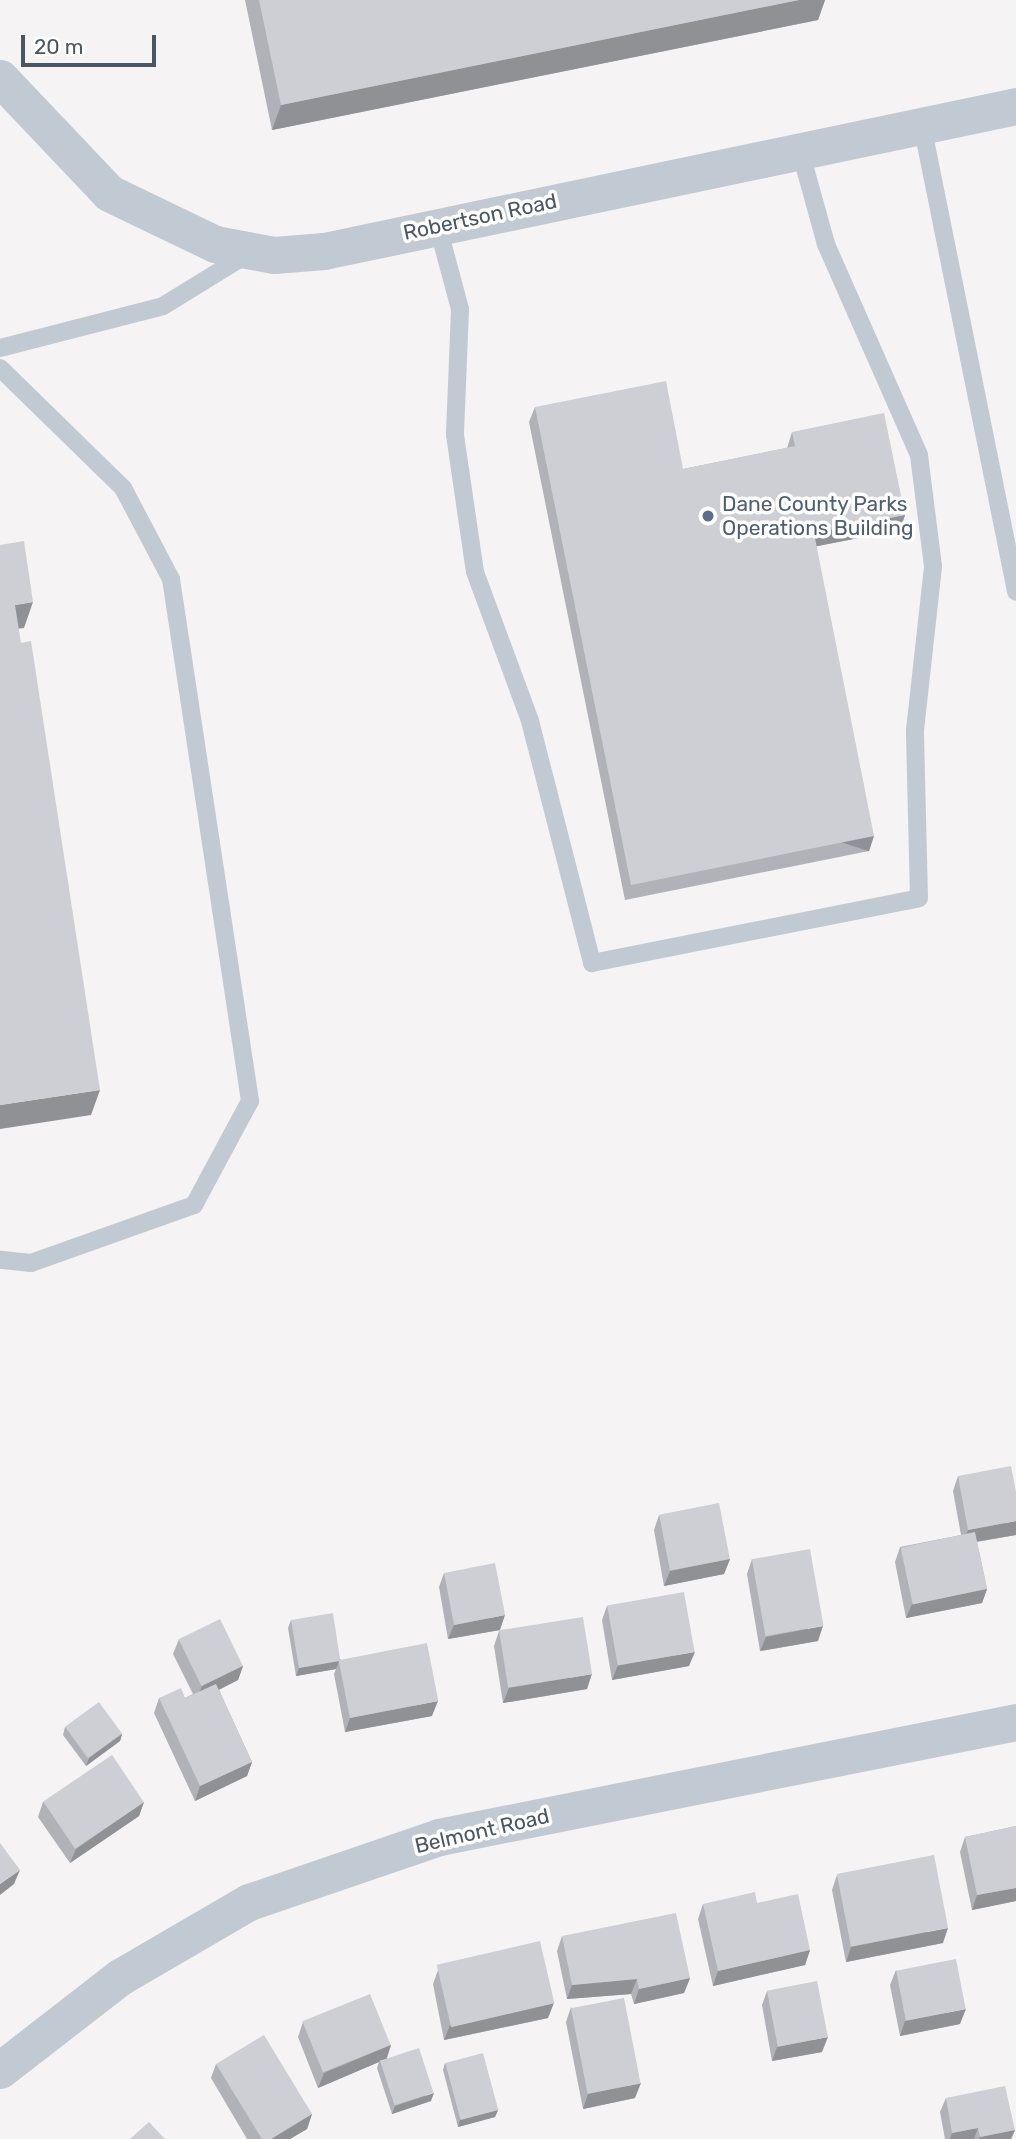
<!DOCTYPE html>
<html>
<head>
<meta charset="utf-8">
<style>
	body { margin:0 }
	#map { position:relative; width:1016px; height:2139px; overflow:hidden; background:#f5f3f3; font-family:Rubik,sans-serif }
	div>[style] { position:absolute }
	.service>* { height:18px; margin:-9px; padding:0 9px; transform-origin:9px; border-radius:9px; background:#c1cad2 }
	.minor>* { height:37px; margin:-18.5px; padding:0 18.5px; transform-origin:18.5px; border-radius:18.5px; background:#c1cad2 }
	.wall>* { inset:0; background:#b0b2b7 }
	.shaded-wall>* { inset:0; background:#909195; transform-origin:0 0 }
	.building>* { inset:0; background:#cdcfd5; transform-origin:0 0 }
	.dots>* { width:19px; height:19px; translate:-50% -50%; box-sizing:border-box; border:4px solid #fff; border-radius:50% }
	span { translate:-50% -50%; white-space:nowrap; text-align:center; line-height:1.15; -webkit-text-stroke:7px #fff; paint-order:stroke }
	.street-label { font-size:21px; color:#4a5661 }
	.service-label { font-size:21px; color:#4e5e75 }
	.left { translate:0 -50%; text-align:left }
	.scale { position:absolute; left:21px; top:35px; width:135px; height:32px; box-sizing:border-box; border:4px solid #4a5661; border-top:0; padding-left:9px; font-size:21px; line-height:24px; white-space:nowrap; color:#4a5661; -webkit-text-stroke:5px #fff; paint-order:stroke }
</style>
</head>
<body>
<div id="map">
	<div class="service">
		<div style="left:922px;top:125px;width:476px;rotate:78.6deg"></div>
		<div style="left:438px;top:227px;width:85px;rotate:75deg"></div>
		<div style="left:460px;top:309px;width:126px;rotate:92.3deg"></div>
		<div style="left:455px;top:435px;width:138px;rotate:81.7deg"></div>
		<div style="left:475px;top:572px;width:159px;rotate:69.7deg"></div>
		<div style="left:530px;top:721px;width:250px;rotate:75.6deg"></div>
		<div style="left:592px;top:963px;width:333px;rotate:-11.2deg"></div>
		<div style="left:919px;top:898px;width:168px;rotate:-91.4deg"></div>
		<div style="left:915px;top:730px;width:165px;rotate:-83.7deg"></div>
		<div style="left:933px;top:566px;width:112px;rotate:-97.2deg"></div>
		<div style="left:919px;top:455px;width:231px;rotate:-113.8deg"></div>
		<div style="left:826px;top:244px;width:98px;rotate:-105.5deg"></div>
		<div style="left:0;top:348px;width:168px;rotate:-14.4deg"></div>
		<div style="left:163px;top:306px;width:101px;rotate:-31.6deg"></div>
		<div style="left:0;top:368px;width:172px;rotate:44.3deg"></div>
		<div style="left:123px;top:488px;width:103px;rotate:62.2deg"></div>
		<div style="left:171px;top:579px;width:528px;rotate:81.39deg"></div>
		<div style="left:250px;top:1101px;width:118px;rotate:118.3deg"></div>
		<div style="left:194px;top:1205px;width:173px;rotate:160.4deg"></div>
		<div style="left:31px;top:1263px;width:31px;rotate:-174deg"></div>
	</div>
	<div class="minor">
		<div style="left:0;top:78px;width:158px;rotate:46.5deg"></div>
		<div style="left:109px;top:193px;width:118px;rotate:25.7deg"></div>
		<div style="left:215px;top:244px;width:60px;rotate:10.6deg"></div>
		<div style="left:274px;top:255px;width:50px;rotate:-4.6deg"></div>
		<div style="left:324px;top:251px;width:707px;rotate:-11.83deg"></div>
		<div style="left:0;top:2070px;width:152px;rotate:-37.8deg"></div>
		<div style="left:120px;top:1977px;width:149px;rotate:-30.2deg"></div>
		<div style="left:249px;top:1902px;width:201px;rotate:-18.9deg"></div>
		<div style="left:439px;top:1837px;width:588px;rotate:-11.27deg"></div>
	</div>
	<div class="wall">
		<div style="clip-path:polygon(245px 0,825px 0,818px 20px,272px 130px)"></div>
		<div style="clip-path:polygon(535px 407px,683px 469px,787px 448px,792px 432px,905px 515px,900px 530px,816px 546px,869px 851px,625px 900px,529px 422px)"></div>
		<div style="clip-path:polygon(958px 1476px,1016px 1535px,977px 1542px,987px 1589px,982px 1603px,906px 1618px,895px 1562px,900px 1547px,961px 1535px,953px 1491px)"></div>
		<div style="clip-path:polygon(659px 1515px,730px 1559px,724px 1574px,664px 1586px,654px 1530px)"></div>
		<div style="clip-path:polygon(752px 1559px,818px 1641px,760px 1651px,747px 1574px)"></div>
		<div style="clip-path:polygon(444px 1573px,500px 1630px,448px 1639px,439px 1587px)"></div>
		<div style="clip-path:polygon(607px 1606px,689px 1666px,612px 1680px,602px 1620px)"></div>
		<div style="clip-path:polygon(291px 1620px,340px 1659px,432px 1716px,345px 1732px,334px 1674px,336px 1669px,296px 1676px,288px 1628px)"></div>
		<div style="clip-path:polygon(499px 1631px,587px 1689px,503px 1703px,494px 1646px)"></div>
		<div style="clip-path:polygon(179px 1639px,243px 1666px,238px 1680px,219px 1690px,252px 1762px,247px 1776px,195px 1801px,154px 1713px,159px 1698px,185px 1698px,193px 1694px,173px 1654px)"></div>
		<div style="clip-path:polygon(65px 1727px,122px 1734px,120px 1741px,86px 1766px,63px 1735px)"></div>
		<div style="clip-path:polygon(43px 1802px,144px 1802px,139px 1816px,70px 1863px,38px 1817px)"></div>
		<div style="clip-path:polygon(1016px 1826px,1016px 1901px,972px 1910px,960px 1852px,965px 1837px)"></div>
		<div style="clip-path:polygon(837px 1875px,943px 1943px,846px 1962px,832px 1890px)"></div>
		<div style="clip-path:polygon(757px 1903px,810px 1950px,805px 1965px,713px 1986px,698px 1919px,703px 1904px)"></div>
		<div style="clip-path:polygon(562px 1936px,690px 1978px,684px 1993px,634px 2004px,631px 1994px,567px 1999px,557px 1951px)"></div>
		<div style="clip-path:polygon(438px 1970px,548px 2018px,444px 2040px,433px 1984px)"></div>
		<div style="clip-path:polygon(896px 1970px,960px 2024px,900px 2036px,890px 1985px)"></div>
		<div style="clip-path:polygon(767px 1991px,822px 2052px,772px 2061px,762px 2005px)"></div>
		<div style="clip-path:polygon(571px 2007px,635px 2098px,583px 2109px,566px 2022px)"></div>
		<div style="clip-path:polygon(303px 2022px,391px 2045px,387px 2058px,431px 2101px,392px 2114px,377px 2068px,379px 2062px,318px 2088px,298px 2037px)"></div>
		<div style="clip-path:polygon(445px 2063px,498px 2110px,495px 2117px,458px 2127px,443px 2070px)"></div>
		<div style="clip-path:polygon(216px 2064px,312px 2114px,307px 2129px,290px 2139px,247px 2139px,211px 2078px)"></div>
		<div style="clip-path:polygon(946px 2098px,1015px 2130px,1011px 2139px,945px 2139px,940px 2112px)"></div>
	</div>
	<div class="shaded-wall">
		<div style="clip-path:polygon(799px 0,825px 0,818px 20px,272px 130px,281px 105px)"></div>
		<div style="clip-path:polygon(905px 515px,900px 530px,808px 548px,814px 533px)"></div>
		<div style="clip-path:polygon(33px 602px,24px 628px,6px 630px,15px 605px)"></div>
		<div style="left:874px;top:836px;width:16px;height:248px;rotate:108deg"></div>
		<div style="clip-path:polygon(100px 1090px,91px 1115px,0 1129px,0 1105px)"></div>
		<div style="clip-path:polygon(1016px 1521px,1016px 1535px,962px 1544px,968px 1530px)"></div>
		<div style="clip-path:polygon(730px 1559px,724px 1574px,664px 1586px,670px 1571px)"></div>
		<div style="clip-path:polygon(987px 1589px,982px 1603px,906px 1618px,912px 1604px)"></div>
		<div style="clip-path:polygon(505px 1615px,500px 1630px,448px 1639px,454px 1625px)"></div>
		<div style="clip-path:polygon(823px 1626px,818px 1641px,760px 1651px,766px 1637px)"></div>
		<div style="clip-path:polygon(695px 1652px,689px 1666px,612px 1680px,618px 1665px)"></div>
		<div style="clip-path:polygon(339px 1661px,336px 1669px,296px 1676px,299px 1668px)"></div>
		<div style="clip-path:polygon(243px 1666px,238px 1680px,196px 1701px,202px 1686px)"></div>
		<div style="clip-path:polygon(592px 1674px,587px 1689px,503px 1703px,509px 1688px)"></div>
		<div style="clip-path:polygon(438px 1701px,432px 1716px,345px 1732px,350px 1718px)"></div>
		<div style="clip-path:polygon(122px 1734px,120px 1741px,86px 1766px,89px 1758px)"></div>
		<div style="clip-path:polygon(252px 1762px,247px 1776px,195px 1801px,200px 1786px)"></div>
		<div style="clip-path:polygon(144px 1802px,139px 1816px,70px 1863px,76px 1849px)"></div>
		<div style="clip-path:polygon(20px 1870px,14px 1884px,0 1895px,0 1884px)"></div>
		<div style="clip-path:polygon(1016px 1888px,1016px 1901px,972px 1910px,977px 1895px)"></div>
		<div style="clip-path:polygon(948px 1928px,943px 1943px,846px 1962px,851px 1947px)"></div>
		<div style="clip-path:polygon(810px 1950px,805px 1965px,713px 1986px,718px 1971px)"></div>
		<div style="clip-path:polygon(690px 1978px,684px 1993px,634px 2004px,639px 1989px)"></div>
		<div style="clip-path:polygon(637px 1979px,631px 1994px,567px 1999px,572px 1985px)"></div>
		<div style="clip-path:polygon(554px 2003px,548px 2018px,444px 2040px,450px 2025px)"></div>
		<div style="clip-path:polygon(966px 2009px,960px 2024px,900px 2036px,905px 2021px)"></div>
		<div style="clip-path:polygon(828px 2037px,822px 2052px,772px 2061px,777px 2047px)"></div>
		<div style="clip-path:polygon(391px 2045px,386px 2060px,380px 2060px,379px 2062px,318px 2088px,324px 2073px)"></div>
		<div style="clip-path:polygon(641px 2083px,635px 2098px,583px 2109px,588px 2094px)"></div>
		<div style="clip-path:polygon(434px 2093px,431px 2101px,392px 2114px,395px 2106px)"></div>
		<div style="clip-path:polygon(498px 2110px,495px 2117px,458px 2127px,460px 2119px)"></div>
		<div style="clip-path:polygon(312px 2114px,307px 2129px,290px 2139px,271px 2139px)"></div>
		<div style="clip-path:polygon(978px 2128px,974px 2139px,950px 2139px,952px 2133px)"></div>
		<div style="clip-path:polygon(1015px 2130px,1011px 2139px,979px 2139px,980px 2137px)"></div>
	</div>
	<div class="building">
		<div style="clip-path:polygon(259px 0,799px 0,281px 105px)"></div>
		<div style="clip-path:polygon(666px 381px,683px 469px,795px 446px,792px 432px,884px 413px,905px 515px,814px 533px,874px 836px,631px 885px,535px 407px)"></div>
		<div style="clip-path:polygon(24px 541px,33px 602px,15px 605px,21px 643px,31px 641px,100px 1090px,0 1105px,0 545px)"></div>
		<div style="clip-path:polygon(1011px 1466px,1016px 1492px,1016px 1521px,968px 1530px,958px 1476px)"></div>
		<div style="left:719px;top:1503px;width:57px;height:61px;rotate:79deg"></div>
		<div style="left:975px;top:1532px;width:58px;height:76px;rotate:78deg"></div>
		<div style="left:810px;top:1549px;width:78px;height:59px;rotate:80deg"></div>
		<div style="left:495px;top:1563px;width:53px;height:52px;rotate:79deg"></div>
		<div style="left:684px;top:1592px;width:61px;height:78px;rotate:80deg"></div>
		<div style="clip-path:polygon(333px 1613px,340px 1659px,339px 1660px,339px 1661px,299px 1668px,291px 1620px)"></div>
		<div style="left:583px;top:1617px;width:58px;height:85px;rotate:81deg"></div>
		<div style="left:220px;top:1619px;width:52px;height:46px;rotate:64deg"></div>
		<div style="left:427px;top:1643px;width:59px;height:90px;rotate:79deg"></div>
		<div style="clip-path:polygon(216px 1684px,252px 1762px,200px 1786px,159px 1698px,181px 1688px,185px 1698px)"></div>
		<div style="left:99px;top:1702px;width:39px;height:42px;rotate:54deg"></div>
		<div style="left:112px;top:1755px;width:57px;height:83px;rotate:56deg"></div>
		<div style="clip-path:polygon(1016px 1826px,1016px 1888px,977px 1895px,965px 1837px)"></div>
		<div style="clip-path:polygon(0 1843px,20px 1870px,0 1884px)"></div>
		<div style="left:934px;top:1855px;width:74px;height:99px;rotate:79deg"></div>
		<div style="clip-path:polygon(755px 1892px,757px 1903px,798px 1894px,810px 1950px,718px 1971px,703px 1904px)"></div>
		<div style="clip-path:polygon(676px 1913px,690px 1978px,639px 1989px,637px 1979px,572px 1985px,562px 1936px)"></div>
		<div style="left:540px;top:1941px;width:64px;height:106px;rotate:77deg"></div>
		<div style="left:956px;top:1959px;width:51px;height:61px;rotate:79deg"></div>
		<div style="left:817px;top:1981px;width:57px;height:51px;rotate:79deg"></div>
		<div style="left:370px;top:1994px;width:55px;height:73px;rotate:68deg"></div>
		<div style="left:624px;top:1998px;width:87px;height:54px;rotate:79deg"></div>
		<div style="clip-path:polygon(264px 2035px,312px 2114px,271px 2139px,262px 2139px,216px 2064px)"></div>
		<div style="left:419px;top:2048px;width:47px;height:41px;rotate:72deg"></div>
		<div style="left:483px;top:2053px;width:59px;height:39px;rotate:75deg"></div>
		<div style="clip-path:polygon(1005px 2086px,1015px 2130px,980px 2137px,978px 2128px,952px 2133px,946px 2098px)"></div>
		<div style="clip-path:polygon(149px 2122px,165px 2139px,130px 2139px)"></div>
	</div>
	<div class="dots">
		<div style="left:708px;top:516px;background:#5c6f8a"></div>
	</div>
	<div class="street-label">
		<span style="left:480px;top:217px;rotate:-12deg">Robertson Road</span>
		<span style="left:482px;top:1831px;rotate:-13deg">Belmont Road</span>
	</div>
	<div class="service-label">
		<span class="left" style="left:722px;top:516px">Dane County Parks<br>Operations Building</span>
	</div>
	<div class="scale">20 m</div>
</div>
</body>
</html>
